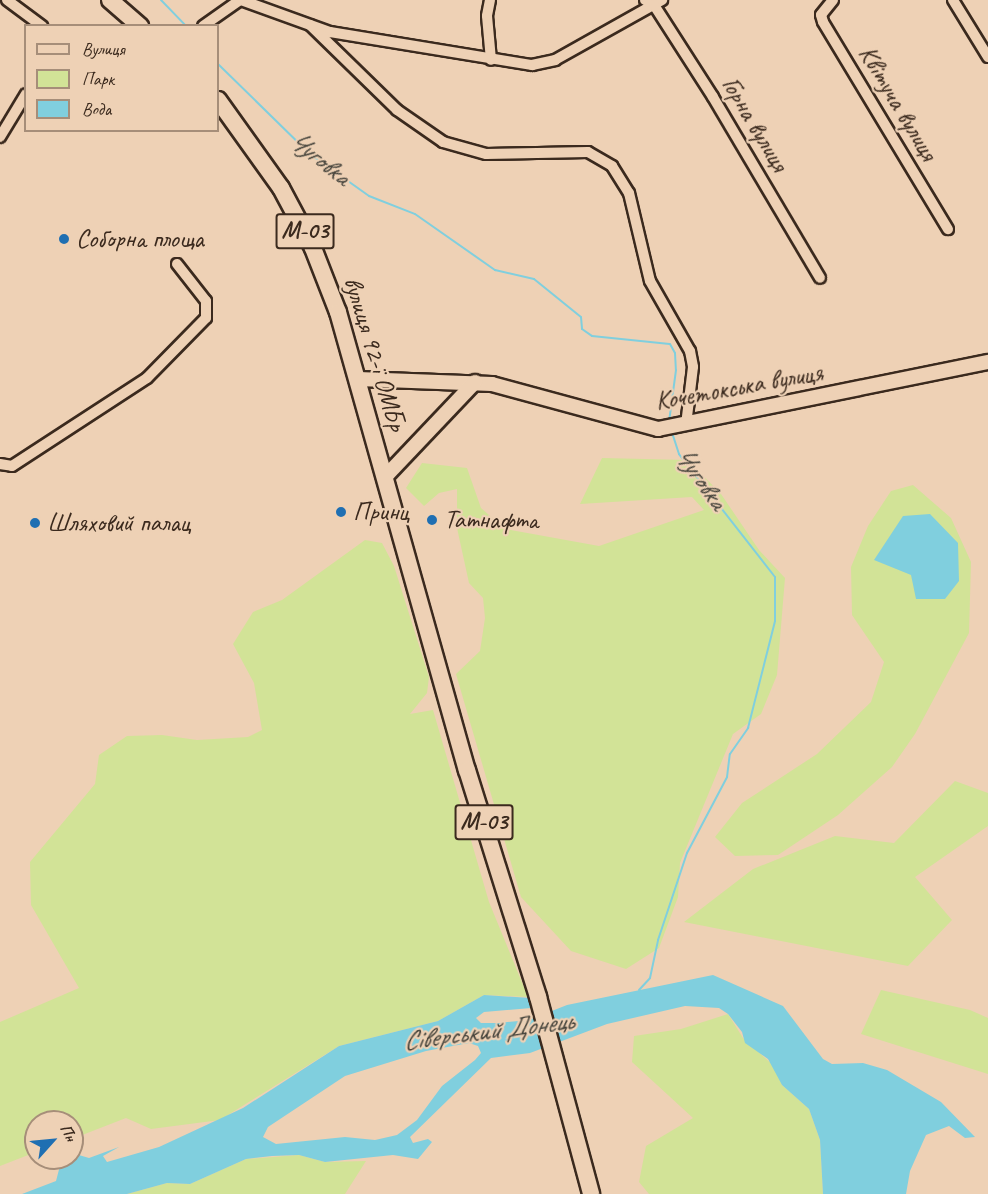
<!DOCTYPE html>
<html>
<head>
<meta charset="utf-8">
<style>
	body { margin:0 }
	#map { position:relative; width:988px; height:1194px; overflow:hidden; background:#eed1b5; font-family:Caveat,sans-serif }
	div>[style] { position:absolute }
	.green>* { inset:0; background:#d2e397 }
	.water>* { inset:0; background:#80cfde }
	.stream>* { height:2px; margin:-1px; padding:0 1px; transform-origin:1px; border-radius:1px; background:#80cfde }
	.roads { filter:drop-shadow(2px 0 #3b2a1e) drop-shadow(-2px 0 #3b2a1e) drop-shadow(0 2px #3b2a1e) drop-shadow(0 -2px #3b2a1e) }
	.minor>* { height:10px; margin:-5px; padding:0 5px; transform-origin:5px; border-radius:5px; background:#eed1b5 }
	.major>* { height:14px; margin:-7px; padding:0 7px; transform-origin:7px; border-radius:7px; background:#eed1b5 }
	.highway>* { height:16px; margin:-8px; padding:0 8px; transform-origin:8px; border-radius:8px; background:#eed1b5 }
	.dots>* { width:16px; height:16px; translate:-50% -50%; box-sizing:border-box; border:3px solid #eed1b5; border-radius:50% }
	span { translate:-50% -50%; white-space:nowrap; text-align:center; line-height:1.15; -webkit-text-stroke:4.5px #eed1b5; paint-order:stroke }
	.shield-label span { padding:2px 4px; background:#eed1b5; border:2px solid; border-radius:4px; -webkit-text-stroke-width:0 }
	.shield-label { font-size:24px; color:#3b2a1e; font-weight:700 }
	.street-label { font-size:26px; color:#3b2a1e }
	.poi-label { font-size:26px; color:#3b2a1e }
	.left { translate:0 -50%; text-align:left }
	.water-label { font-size:27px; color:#45433b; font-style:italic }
	.legend { position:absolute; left:24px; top:24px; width:195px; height:108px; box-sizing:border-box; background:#eed1b5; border:2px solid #a68e79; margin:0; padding:8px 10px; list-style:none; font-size:18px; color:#3b2a1e }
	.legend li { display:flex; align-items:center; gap:12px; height:30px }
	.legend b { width:30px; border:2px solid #a68e79 }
	.north { position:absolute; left:24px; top:1110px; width:60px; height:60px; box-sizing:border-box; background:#eed1b5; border:2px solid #a68e79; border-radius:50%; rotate:63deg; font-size:16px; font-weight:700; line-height:24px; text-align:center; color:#3b2a1e }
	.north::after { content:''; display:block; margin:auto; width:21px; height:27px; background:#1f6fb2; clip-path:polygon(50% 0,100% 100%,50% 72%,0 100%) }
</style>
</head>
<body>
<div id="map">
	<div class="green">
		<div style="clip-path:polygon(602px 458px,688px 460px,721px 494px,759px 550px,785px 578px,777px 675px,761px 714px,733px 734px,680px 863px,678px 897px,659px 948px,626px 969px,571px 951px,521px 897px,456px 674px,480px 651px,485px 618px,483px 598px,469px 583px,457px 528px,457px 489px,439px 493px,424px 506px,406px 488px,422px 463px,467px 468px,481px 508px,505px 529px,599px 546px,704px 510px,692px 497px,580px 504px)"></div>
		<div style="clip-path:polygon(913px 485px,951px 518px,971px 562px,969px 633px,915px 734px,892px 767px,838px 815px,778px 855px,735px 856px,715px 837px,742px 803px,817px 754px,871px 702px,884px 662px,852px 615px,851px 567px,868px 526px,891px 491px)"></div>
		<div style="clip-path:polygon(365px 540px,382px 543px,394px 566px,429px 677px,427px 693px,410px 714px,433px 710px,489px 902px,528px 997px,484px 995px,438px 1021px,339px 1046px,220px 1120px,151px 1129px,126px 1118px,72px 1139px,72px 1122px,36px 1122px,36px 1152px,0 1166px,0 1022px,79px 988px,31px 905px,30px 862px,95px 784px,99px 755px,127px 736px,162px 735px,197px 740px,248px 737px,262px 730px,254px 683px,233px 644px,253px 612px,282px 600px)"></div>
		<div style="clip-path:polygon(955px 781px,988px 793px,988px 826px,915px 877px,952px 920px,908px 966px,684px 922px,753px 869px,835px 836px,894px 843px)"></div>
		<div style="clip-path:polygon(881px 990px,970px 1010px,988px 1018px,988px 1074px,861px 1034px)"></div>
		<div style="clip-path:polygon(728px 1014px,743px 1038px,774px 1066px,782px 1085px,809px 1109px,820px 1140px,823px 1194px,649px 1194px,639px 1182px,646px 1146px,693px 1118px,632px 1062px,634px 1036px,681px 1029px)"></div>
		<div style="clip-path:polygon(299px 1155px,325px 1162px,366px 1161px,345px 1194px,127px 1194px,167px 1183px,190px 1184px,246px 1159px)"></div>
	</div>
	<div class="water">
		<div style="clip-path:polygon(930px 514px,958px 543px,959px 581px,945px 599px,916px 599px,911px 575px,874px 560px,903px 516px)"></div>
		<div style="clip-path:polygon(evenodd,713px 975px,783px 1006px,823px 1059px,832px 1064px,863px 1063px,887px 1070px,941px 1102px,975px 1137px,965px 1138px,949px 1126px,926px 1135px,910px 1171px,906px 1194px,823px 1194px,820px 1140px,809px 1109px,782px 1085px,768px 1059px,745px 1043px,742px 1032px,728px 1014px,719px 1008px,685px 1006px,607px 1024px,530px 1053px,491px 1058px,410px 1137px,413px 1143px,428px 1139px,432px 1142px,418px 1159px,393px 1155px,325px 1162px,299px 1155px,272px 1156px,246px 1159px,190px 1184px,167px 1183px,127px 1194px,22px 1194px,56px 1181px,62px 1158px,72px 1158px,72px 1153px,89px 1158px,119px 1147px,103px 1156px,107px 1162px,159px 1147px,243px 1108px,339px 1046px,438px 1021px,484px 995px,531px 998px,531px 1008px,484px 1012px,476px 1018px,481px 1023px,498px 1023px,529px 1020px,567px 1005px,713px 975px,469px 1043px,478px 1046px,481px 1053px,475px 1060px,442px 1086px,417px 1120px,397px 1135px,375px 1140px,345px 1137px,276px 1144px,263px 1137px,268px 1127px,345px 1076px,426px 1051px,469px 1043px)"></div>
	</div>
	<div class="stream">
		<div style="left:161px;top:0;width:36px;rotate:46deg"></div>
		<div style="left:218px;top:64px;width:129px;rotate:44.4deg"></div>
		<div style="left:310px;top:154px;width:72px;rotate:35.4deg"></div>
		<div style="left:369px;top:196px;width:49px;rotate:21.4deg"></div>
		<div style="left:415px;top:214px;width:98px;rotate:35deg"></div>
		<div style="left:495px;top:270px;width:40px;rotate:13deg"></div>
		<div style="left:534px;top:279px;width:60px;rotate:39deg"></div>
		<div style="left:581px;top:317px;width:12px;rotate:85deg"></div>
		<div style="left:582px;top:329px;width:12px;rotate:35deg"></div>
		<div style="left:592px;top:336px;width:78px;rotate:5.9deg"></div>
		<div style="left:670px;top:344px;width:10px;rotate:61deg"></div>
		<div style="left:675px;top:353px;width:17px;rotate:87deg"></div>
		<div style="left:676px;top:370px;width:52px;rotate:97.7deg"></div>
		<div style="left:639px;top:990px;width:16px;rotate:-47deg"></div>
		<div style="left:650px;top:978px;width:39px;rotate:-78deg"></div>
		<div style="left:658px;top:940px;width:92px;rotate:-71.6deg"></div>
		<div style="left:687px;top:853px;width:86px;rotate:-62.2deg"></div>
		<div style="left:727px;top:777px;width:23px;rotate:-83deg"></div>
		<div style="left:730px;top:754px;width:32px;rotate:-55deg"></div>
		<div style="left:748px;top:728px;width:110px;rotate:-75.8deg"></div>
		<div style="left:775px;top:621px;width:44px;rotate:-90deg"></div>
		<div style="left:775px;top:577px;width:156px;rotate:-128deg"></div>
		<div style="left:679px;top:454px;width:22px;rotate:-108deg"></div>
	</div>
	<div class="roads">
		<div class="minor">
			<div style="left:7px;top:0;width:44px;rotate:36.6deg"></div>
			<div style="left:241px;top:0;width:95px;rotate:19.8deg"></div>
			<div style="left:330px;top:32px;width:205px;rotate:9.3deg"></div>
			<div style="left:532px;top:65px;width:24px;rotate:-12deg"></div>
			<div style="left:555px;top:60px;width:123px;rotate:-29.3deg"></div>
			<div style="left:490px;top:0;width:16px;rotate:101deg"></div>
			<div style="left:487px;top:16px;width:44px;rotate:84.8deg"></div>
			<div style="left:645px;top:0;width:10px;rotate:29deg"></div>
			<div style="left:654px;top:5px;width:109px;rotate:57.3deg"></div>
			<div style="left:713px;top:97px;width:210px;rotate:59.4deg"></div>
			<div style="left:833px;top:0;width:19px;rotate:129deg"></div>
			<div style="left:821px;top:15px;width:7px;rotate:74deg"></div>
			<div style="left:823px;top:22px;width:242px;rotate:58.9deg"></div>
			<div style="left:953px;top:0;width:67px;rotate:58.4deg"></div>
			<div style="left:310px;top:25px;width:122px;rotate:44.3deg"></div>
			<div style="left:397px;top:110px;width:56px;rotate:34.8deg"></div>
			<div style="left:443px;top:142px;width:45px;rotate:15.6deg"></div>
			<div style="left:486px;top:154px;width:102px;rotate:-1.1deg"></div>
			<div style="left:588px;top:152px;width:28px;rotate:30deg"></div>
			<div style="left:612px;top:166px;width:32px;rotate:58deg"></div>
			<div style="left:629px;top:193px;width:90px;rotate:76.6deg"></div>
			<div style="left:650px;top:281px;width:81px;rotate:60.3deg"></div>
			<div style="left:690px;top:351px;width:16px;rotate:79deg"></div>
			<div style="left:693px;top:367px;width:58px;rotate:96.9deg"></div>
			<div style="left:203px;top:26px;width:45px;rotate:-35.1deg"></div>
			<div style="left:0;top:137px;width:50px;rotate:-58.8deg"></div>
			<div style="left:0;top:464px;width:12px;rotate:9deg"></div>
			<div style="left:12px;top:466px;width:161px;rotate:-33.1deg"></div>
			<div style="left:147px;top:378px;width:84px;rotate:-45.5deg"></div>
			<div style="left:206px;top:318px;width:17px;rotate:-90deg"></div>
			<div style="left:206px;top:301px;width:47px;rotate:-128.1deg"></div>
		</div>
		<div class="major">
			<div style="left:358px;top:379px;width:134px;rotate:2.1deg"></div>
			<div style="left:492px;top:384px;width:172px;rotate:15.2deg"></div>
			<div style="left:658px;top:429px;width:337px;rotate:-11.5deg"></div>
			<div style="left:385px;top:477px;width:131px;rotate:-46.5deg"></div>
		</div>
		<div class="highway">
			<div style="left:110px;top:0;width:40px;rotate:41deg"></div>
			<div style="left:218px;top:100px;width:108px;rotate:54.4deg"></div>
			<div style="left:281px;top:188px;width:68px;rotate:61.9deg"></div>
			<div style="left:313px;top:248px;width:69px;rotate:68.7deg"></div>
			<div style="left:338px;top:312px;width:476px;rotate:74.3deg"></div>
			<div style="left:467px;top:770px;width:238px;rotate:72.6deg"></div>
			<div style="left:538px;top:997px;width:204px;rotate:74.9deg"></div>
		</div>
	</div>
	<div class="dots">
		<div style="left:64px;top:239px;background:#1f6fb2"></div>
		<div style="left:341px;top:512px;background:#1f6fb2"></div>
		<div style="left:432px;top:520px;background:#1f6fb2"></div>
		<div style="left:35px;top:523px;background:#1f6fb2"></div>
	</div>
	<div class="shield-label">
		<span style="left:305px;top:231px">М-03</span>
		<span style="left:484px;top:822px">М-03</span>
	</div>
	<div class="street-label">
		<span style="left:898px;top:103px;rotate:59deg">Квітуча вулиця</span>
		<span style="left:755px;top:124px;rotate:59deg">Горна вулиця</span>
		<span style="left:375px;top:354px;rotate:73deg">вулиця 92-ї ОМБр</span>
		<span style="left:739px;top:387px;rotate:-10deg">Кочетокська вулиця</span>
	</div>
	<div class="poi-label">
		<span class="left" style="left:76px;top:239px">Соборна площа</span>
		<span class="left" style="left:353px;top:512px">Принц</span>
		<span class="left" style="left:444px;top:520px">Татнафта</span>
		<span class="left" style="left:47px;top:523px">Шляховий палац</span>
	</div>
	<div class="water-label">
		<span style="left:320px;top:158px;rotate:39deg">Чуговка</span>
		<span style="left:701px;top:478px;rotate:55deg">Чуговка</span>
		<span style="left:488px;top:1031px;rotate:-7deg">Сіверський Донець</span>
	</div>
	<ul class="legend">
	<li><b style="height:8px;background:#eed1b5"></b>Вулиця</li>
	<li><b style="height:16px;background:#d2e397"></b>Парк</li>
	<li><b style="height:16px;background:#80cfde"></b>Вода</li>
	</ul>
	<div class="north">Пн</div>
</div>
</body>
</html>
